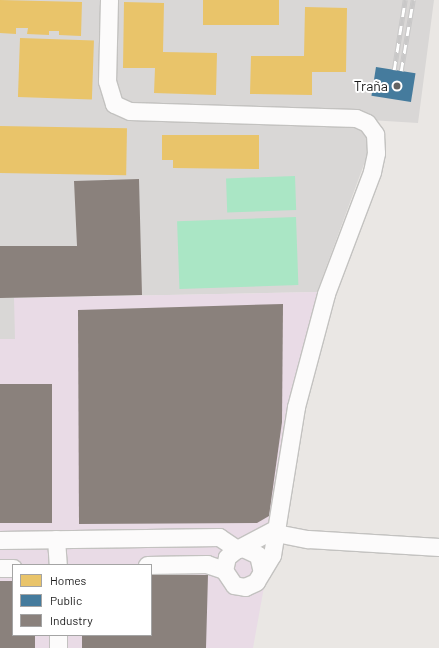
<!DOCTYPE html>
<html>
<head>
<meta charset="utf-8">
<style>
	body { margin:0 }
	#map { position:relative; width:439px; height:648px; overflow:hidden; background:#eae7e4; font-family:Barlow,sans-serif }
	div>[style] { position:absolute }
	.residential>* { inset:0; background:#d9d7d6 }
	.industrial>* { inset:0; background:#e9dbe6 }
	.pitch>* { inset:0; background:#aae6c5; transform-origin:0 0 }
	.homes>* { inset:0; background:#e9c46a; transform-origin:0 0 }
	.public>* { inset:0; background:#457b9d; transform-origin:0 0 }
	.industry>* { inset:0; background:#8a817c; transform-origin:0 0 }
	.roads { filter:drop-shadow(1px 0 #c3c2c0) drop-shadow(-1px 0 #c3c2c0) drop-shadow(0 1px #c3c2c0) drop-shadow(0 -1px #c3c2c0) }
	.minor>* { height:17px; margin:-8.5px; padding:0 8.5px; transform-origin:8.5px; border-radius:8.5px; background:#fcfbfb }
	.rail>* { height:4.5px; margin-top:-2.25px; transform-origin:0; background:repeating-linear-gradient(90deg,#fff 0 9px,#c9c8c8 0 18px); box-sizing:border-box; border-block:1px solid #c9c8c8 }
	.dots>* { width:11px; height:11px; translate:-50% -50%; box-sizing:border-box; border:2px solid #fff; border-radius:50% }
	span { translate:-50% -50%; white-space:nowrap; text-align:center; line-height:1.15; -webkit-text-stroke:4px #fff; paint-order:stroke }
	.poi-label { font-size:14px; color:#1c1c1c }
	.right { translate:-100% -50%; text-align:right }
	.legend { position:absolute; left:12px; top:564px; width:140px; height:72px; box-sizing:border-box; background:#fff; border:1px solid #a4a4a4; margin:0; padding:5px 7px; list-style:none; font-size:12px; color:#1c1c1c }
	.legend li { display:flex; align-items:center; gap:8px; height:20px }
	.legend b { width:20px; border:1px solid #a4a4a4 }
</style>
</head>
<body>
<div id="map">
	<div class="residential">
		<div style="clip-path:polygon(0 0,434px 0,418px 123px,370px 120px,374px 137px,317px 292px,15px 298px,15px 339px,0 339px)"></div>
	</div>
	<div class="industrial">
		<div style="clip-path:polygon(evenodd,317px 292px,253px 648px,0 648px,0 339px,15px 339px,14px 298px,317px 292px,13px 565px,151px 565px,151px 635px,13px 635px,13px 565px)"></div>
	</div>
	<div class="pitch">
		<div style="left:295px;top:176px;width:34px;height:69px;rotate:88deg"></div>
		<div style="left:296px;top:217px;width:68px;height:119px;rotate:88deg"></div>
	</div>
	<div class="homes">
		<div style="clip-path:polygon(0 0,82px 2px,81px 36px,59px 35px,59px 31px,49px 31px,49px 35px,27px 34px,28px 28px,16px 28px,16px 34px,0 33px)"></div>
		<div style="left:203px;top:0;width:76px;height:25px"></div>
		<div style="clip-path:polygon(124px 2px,164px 3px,163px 52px,217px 53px,216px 95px,154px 93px,155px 68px,123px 68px)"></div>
		<div style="clip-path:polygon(305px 7px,347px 8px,346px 72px,312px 72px,312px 95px,250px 94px,251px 56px,304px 56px)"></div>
		<div style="left:20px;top:38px;width:74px;height:59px;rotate:2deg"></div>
		<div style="left:0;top:126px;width:127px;height:47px;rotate:1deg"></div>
		<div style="clip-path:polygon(162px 135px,259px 135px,259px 169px,173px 168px,173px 160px,162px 160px)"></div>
	</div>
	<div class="public">
		<div style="left:376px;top:67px;width:40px;height:29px;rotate:9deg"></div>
	</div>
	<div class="industry">
		<div style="clip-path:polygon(139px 179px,142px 295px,0 298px,0 246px,77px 246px,74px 181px)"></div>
		<div style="clip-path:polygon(283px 304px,282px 422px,269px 516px,257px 523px,79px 524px,78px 310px)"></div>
		<div style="left:0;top:384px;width:52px;height:139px"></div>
		<div style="clip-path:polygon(151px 575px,208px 575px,206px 648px,82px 648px,82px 635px,151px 635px)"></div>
		<div style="clip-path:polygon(0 581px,13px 581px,13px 635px,35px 635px,35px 648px,0 648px)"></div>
	</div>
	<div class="roads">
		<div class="minor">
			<div style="left:109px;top:0;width:81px;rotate:91.4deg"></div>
			<div style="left:107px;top:81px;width:24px;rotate:73deg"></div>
			<div style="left:114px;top:104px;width:17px;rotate:24deg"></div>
			<div style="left:130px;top:111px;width:226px;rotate:1.8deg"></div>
			<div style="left:356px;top:118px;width:12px;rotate:24deg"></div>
			<div style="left:367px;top:123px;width:14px;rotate:54deg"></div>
			<div style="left:375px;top:134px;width:19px;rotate:87deg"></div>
			<div style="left:376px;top:153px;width:19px;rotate:102deg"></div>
			<div style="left:372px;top:172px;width:130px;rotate:110.7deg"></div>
			<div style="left:326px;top:294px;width:117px;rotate:104.9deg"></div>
			<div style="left:296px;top:407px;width:150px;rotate:99.2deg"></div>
			<div style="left:272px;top:555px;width:31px;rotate:121deg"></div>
			<div style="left:256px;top:582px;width:12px;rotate:156deg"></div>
			<div style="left:245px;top:587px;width:11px;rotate:-170deg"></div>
			<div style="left:234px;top:585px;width:18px;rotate:-124deg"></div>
			<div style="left:224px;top:570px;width:18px;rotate:-161deg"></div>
			<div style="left:207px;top:564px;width:60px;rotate:179deg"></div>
			<div style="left:276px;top:533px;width:33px;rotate:11deg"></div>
			<div style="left:308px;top:539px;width:131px;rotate:3.5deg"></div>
			<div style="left:56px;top:539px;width:26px;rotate:86deg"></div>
			<div style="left:0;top:540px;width:219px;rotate:-0.8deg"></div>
			<div style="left:219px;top:537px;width:22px;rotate:34deg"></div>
			<div style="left:237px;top:549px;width:45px;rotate:-27.7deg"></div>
			<div style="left:0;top:568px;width:13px"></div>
			<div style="left:224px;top:570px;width:13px;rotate:-77deg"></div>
			<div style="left:227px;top:557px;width:13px;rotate:-39deg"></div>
			<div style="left:237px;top:549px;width:6px;rotate:-9deg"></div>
			<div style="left:243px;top:548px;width:17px;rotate:25deg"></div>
			<div style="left:258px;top:555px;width:17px;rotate:77deg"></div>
			<div style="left:58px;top:635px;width:13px;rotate:90deg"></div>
		</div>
	</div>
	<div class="rail">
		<div style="left:394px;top:70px;width:71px;rotate:-81.1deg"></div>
		<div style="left:401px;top:71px;width:72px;rotate:-80.4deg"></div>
	</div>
	<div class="dots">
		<div style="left:397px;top:86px;background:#646362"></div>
	</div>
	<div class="poi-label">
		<span class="right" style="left:388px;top:86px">Traña</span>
	</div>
	<ul class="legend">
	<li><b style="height:11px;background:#e9c46a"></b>Homes</li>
	<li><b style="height:11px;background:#457b9d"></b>Public</li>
	<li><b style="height:11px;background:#8a817c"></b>Industry</li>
	</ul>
</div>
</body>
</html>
